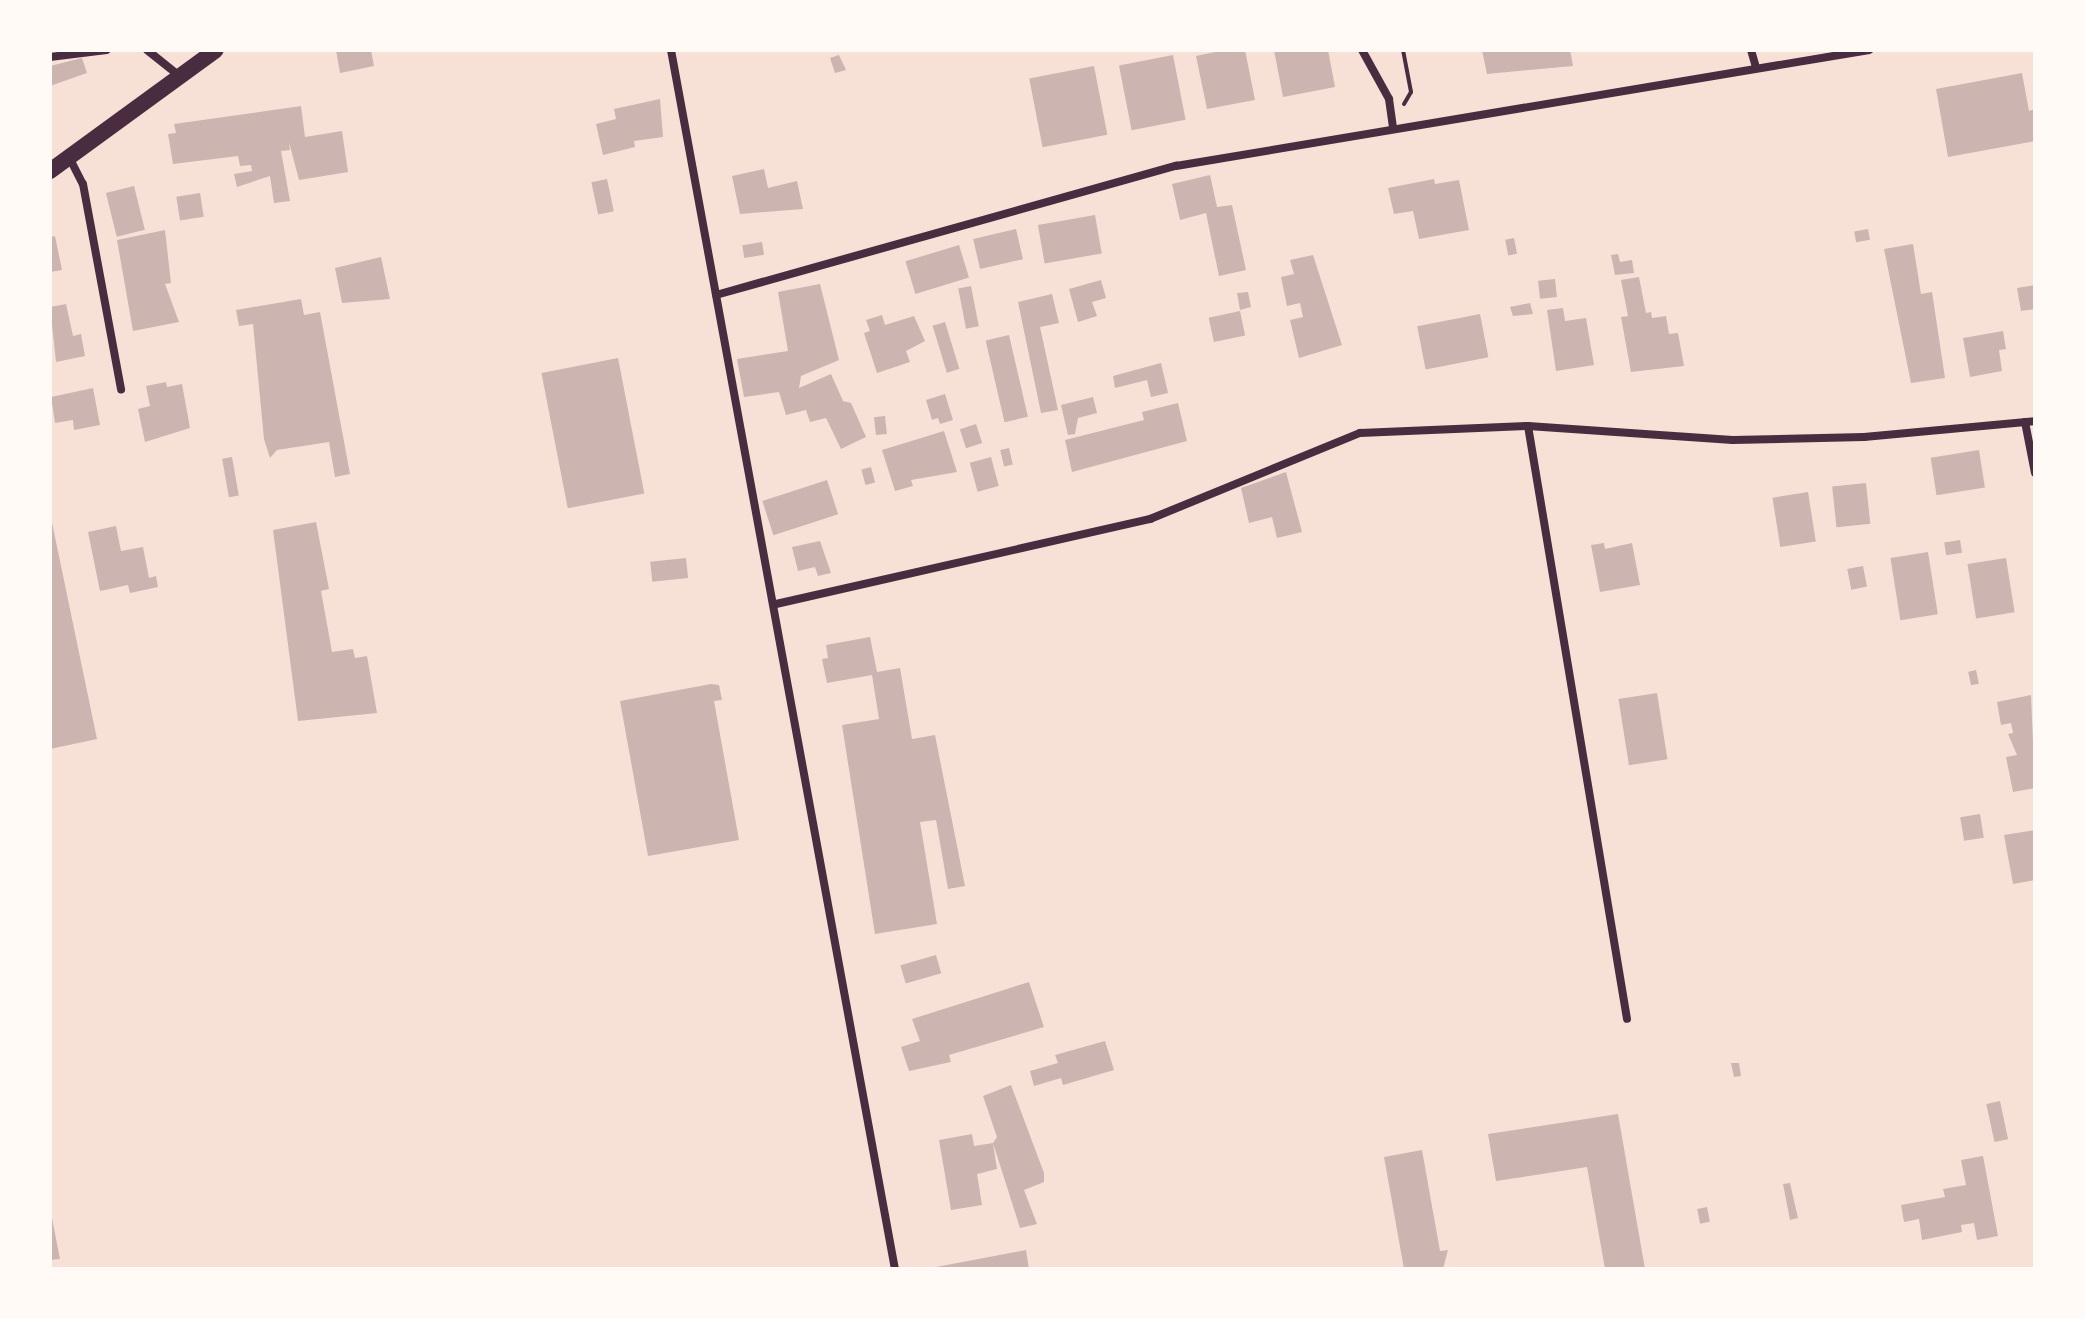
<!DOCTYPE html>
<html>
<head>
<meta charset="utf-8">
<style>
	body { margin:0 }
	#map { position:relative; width:2085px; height:1319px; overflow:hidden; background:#f7e1d7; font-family:"Zilla Slab",serif }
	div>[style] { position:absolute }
	.building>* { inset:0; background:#ccb4b1; transform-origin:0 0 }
	.path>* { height:4px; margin:-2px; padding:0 2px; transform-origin:2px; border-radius:2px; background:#4a2c40 }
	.minor>* { height:8px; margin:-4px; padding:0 4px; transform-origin:4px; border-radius:4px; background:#4a2c40 }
	.secondary>* { height:16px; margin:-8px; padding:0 8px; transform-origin:8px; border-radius:8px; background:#4a2c40 }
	span { translate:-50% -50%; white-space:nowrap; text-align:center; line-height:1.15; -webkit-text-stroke:7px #fffaf5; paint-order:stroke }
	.frame { position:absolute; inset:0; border:52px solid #fffaf5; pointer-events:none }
</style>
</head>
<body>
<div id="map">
	<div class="building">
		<div style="clip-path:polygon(336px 50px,371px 50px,374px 66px,340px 73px)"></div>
		<div style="clip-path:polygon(1225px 50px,1245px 50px,1255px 100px,1207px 109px,1196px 56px)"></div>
		<div style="clip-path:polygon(1274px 50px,1328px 50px,1335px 87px,1283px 97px)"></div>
		<div style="clip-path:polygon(1482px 50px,1570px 50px,1573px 66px,1487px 74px)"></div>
		<div style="clip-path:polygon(839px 55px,846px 70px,835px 73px,830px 58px)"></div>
		<div style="left:1173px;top:55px;width:66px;height:55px;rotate:79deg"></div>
		<div style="clip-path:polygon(82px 58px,87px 73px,50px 86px,50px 66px)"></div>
		<div style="left:1094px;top:66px;width:70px;height:66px;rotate:79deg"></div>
		<div style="clip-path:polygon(2022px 73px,2029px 111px,2035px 109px,2035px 141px,1948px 157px,1936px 89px)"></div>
		<div style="clip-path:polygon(660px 99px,663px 137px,634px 141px,635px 147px,603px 155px,596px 124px,616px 119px,614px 109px)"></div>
		<div style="clip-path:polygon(301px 106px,305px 137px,342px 131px,348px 172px,299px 180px,289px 142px,290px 150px,281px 151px,290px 201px,274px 203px,270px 176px,237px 187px,234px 174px,252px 171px,251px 165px,240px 166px,238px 156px,173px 164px,168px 134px,176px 133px,174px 124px)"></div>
		<div style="clip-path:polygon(764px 169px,768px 188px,797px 181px,803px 209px,740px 214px,732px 176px)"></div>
		<div style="clip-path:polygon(1210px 175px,1217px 207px,1232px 205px,1246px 270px,1219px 276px,1206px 213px,1180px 220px,1172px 184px)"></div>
		<div style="left:607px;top:179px;width:33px;height:16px;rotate:78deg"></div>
		<div style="clip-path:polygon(1434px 179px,1435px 184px,1459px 180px,1469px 230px,1419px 239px,1413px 211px,1394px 214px,1388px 188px)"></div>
		<div style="left:134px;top:186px;width:45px;height:29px;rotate:76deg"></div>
		<div style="left:200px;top:193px;width:24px;height:24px;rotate:81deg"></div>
		<div style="left:1095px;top:215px;width:39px;height:58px;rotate:80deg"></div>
		<div style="left:1016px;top:229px;width:31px;height:44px;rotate:77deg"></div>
		<div style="left:1868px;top:229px;width:11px;height:14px;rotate:80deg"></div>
		<div style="clip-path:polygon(165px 230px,171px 283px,165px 284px,179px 322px,133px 331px,117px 240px)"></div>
		<div style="clip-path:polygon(55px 236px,62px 270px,50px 272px,50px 237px)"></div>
		<div style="left:1514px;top:238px;width:16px;height:9px;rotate:79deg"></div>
		<div style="left:762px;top:242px;width:13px;height:20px;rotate:81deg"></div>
		<div style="clip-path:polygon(1913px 244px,1921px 294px,1932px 292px,1945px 378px,1911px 383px,1884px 249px)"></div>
		<div style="left:959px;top:245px;width:34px;height:56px;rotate:73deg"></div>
		<div style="clip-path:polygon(1618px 254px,1620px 262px,1632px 260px,1634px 273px,1615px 275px,1611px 255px)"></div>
		<div style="clip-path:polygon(1313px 255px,1342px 345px,1299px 358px,1290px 320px,1303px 317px,1300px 303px,1287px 306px,1281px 277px,1294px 274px,1290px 260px)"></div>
		<div style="clip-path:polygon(381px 257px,390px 299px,342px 303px,335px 268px)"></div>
		<div style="clip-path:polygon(1639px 277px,1646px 313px,1651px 312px,1652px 318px,1666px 316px,1669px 334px,1678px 333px,1684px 366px,1631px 372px,1621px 317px,1628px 316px,1621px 280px)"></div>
		<div style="left:1555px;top:279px;width:18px;height:17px;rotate:84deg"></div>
		<div style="clip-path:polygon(1101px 280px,1106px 298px,1092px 302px,1097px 316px,1078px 322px,1069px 289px)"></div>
		<div style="clip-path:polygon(820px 284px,839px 360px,801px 376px,799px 388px,831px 374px,843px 401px,851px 403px,866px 437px,841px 449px,826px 418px,810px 422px,806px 410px,786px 415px,779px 392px,744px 397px,737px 359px,788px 351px,778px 292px)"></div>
		<div style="clip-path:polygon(2035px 285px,2035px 309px,2021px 311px,2017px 288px)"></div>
		<div style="left:971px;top:286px;width:41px;height:13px;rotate:79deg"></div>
		<div style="clip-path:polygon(1248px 292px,1251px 307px,1240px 310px,1237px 293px)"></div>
		<div style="clip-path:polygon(1052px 294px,1059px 323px,1040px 327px,1058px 410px,1041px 413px,1018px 302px)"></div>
		<div style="clip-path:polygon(301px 299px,304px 315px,320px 312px,350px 474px,335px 477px,329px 442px,277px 450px,270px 458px,264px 439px,253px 324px,239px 326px,236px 310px)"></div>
		<div style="clip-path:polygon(1530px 303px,1533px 314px,1513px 316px,1510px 307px)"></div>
		<div style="clip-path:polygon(66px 304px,73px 336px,81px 334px,85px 356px,56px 362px,50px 307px)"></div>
		<div style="clip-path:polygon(1563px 308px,1565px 321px,1586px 318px,1594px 365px,1556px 371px,1547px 310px)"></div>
		<div style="left:1240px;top:311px;width:25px;height:32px;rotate:78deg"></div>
		<div style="left:1480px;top:314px;width:44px;height:64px;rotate:79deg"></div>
		<div style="clip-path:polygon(882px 315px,885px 325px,914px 316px,925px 341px,906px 351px,910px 362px,877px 373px,864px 333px,870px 331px,866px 320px)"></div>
		<div style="left:945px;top:322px;width:49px;height:13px;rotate:73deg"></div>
		<div style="clip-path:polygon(2003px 331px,2006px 349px,1999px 350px,2002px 371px,1970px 377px,1963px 338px)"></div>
		<div style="left:1009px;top:335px;width:84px;height:24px;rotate:77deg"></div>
		<div style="left:618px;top:358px;width:138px;height:78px;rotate:79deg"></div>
		<div style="clip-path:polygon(1161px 363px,1168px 393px,1151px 397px,1147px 380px,1115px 388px,1113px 376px)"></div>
		<div style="clip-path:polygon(166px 382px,167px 387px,182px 384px,190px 428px,145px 442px,138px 409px,150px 406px,146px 386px)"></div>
		<div style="clip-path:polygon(93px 388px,100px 425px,74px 430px,73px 420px,55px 423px,51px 397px)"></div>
		<div style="clip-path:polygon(945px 394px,953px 420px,940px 424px,938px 418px,932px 420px,926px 400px)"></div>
		<div style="clip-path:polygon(1093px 397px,1097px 413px,1078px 418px,1075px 434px,1068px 435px,1061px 405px)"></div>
		<div style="clip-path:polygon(1178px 403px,1187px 441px,1072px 472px,1065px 440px,1144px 420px,1142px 412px)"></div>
		<div style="left:885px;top:416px;width:18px;height:11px;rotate:84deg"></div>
		<div style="left:976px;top:424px;width:20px;height:17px;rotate:72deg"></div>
		<div style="clip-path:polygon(944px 431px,957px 472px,911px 480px,913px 486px,895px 491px,882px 450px)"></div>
		<div style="left:1009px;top:448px;width:17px;height:9px;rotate:77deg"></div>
		<div style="left:1979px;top:450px;width:38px;height:49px;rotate:81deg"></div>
		<div style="left:232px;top:457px;width:39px;height:10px;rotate:80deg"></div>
		<div style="left:991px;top:457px;width:30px;height:22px;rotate:75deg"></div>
		<div style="left:871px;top:467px;width:16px;height:10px;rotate:75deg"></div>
		<div style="clip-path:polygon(1286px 472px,1302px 532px,1277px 538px,1272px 517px,1249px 523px,1241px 488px)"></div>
		<div style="left:827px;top:480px;width:36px;height:68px;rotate:72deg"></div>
		<div style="left:1866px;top:483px;width:41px;height:34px;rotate:84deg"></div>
		<div style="left:1808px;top:492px;width:50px;height:36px;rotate:81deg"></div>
		<div style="clip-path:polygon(50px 513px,97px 739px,50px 749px)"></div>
		<div style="clip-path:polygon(316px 522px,329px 589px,321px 591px,332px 652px,353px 649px,355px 658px,367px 656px,377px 713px,298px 721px,273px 530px)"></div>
		<div style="clip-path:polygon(116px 526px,121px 551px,143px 547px,149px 578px,156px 576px,158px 587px,130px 593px,128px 585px,100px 591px,88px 532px)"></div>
		<div style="left:1960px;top:540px;width:13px;height:16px;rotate:81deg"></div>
		<div style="clip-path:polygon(820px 541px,831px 573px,818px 576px,815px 567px,798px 571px,792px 547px)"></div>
		<div style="clip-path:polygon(1604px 543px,1605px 549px,1632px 543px,1640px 585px,1600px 592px,1591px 545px)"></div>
		<div style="left:1928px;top:552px;width:63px;height:38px;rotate:81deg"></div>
		<div style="left:686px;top:558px;width:20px;height:36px;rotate:84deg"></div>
		<div style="left:2006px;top:558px;width:55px;height:39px;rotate:81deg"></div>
		<div style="left:1863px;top:566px;width:21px;height:16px;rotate:79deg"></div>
		<div style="clip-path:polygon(870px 637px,877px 672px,900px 668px,912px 739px,935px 735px,965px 886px,948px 889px,936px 820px,920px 822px,937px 924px,875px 934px,842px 725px,879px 719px,872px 675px,827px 683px,822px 659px,828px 658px,826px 645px)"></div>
		<div style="left:1976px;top:670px;width:14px;height:8px;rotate:78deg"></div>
		<div style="clip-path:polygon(711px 684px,719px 685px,722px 700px,714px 701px,739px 840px,648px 856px,620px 701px)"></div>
		<div style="left:1657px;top:693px;width:67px;height:39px;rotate:81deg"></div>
		<div style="clip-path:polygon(2031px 695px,2035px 788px,2013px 792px,2006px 757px,2017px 755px,2008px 734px,2013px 733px,2011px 723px,2001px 725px,1997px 702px)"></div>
		<div style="left:1980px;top:814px;width:24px;height:20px;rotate:81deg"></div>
		<div style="clip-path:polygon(2035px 830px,2035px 880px,2013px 884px,2004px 835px)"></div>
		<div style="left:936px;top:955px;width:19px;height:37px;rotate:74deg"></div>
		<div style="clip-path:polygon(1029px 982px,1044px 1027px,949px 1055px,951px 1062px,909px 1071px,901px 1047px,920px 1041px,912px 1019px)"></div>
		<div style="clip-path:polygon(1105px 1041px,1114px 1070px,1063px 1085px,1061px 1078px,1034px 1086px,1030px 1071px,1058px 1063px,1055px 1055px)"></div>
		<div style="clip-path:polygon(1731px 1063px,1739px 1063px,1741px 1076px,1734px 1077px)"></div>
		<div style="clip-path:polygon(1011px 1085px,1044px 1173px,1044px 1182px,1024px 1190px,1037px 1224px,1020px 1228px,993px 1143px,997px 1169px,977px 1174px,982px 1205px,951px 1210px,939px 1140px,972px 1134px,974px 1146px,993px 1143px,997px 1137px,983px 1096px)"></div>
		<div style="left:2000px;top:1101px;width:39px;height:14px;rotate:78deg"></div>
		<div style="clip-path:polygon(1618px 1114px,1645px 1269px,1605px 1269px,1587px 1167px,1496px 1181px,1488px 1134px)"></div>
		<div style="clip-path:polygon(1422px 1150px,1440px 1251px,1448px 1250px,1443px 1269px,1404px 1269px,1384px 1157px)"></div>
		<div style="clip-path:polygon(1983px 1156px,1998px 1236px,1977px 1240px,1974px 1223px,1961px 1225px,1962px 1232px,1922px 1240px,1919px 1219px,1904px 1222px,1901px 1205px,1945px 1197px,1943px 1189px,1966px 1185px,1961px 1160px)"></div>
		<div style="clip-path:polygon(1790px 1183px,1798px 1218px,1790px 1220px,1783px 1184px)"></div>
		<div style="left:1707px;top:1207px;width:15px;height:10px;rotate:79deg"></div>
		<div style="clip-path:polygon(50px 1208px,60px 1259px,50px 1260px)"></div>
		<div style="clip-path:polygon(1026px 1250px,1029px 1269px,936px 1269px,936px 1267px)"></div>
	</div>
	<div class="path">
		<div style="left:1403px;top:50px;width:43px;rotate:79.2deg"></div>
		<div style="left:1411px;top:92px;width:14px;rotate:120deg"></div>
	</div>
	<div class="minor">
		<div style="left:147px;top:50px;width:43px;rotate:38.5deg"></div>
		<div style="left:671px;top:50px;width:1239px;rotate:79.59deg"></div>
		<div style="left:1362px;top:50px;width:56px;rotate:61.1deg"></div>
		<div style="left:1389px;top:99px;width:29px;rotate:82deg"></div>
		<div style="left:1751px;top:50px;width:19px;rotate:74deg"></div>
		<div style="left:50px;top:57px;width:57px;rotate:-7deg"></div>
		<div style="left:69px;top:157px;width:30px;rotate:63deg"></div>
		<div style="left:83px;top:184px;width:209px;rotate:79.5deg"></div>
		<div style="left:716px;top:295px;width:478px;rotate:-15.7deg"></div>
		<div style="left:1176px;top:166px;width:703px;rotate:-9.5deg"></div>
		<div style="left:2025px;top:422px;width:52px;rotate:78.9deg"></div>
		<div style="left:1528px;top:426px;width:601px;rotate:80.52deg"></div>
		<div style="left:776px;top:604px;width:384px;rotate:-12.8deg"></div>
		<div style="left:1150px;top:519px;width:227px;rotate:-22.3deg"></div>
		<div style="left:1360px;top:433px;width:168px;rotate:-2.4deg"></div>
		<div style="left:1528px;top:426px;width:205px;rotate:3.9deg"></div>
		<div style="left:1733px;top:440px;width:131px;rotate:-1.3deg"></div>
		<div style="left:1864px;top:437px;width:172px;rotate:-5.3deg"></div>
	</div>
	<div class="secondary">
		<div style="left:50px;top:171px;width:205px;rotate:-36.1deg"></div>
	</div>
	<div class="frame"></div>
</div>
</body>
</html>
